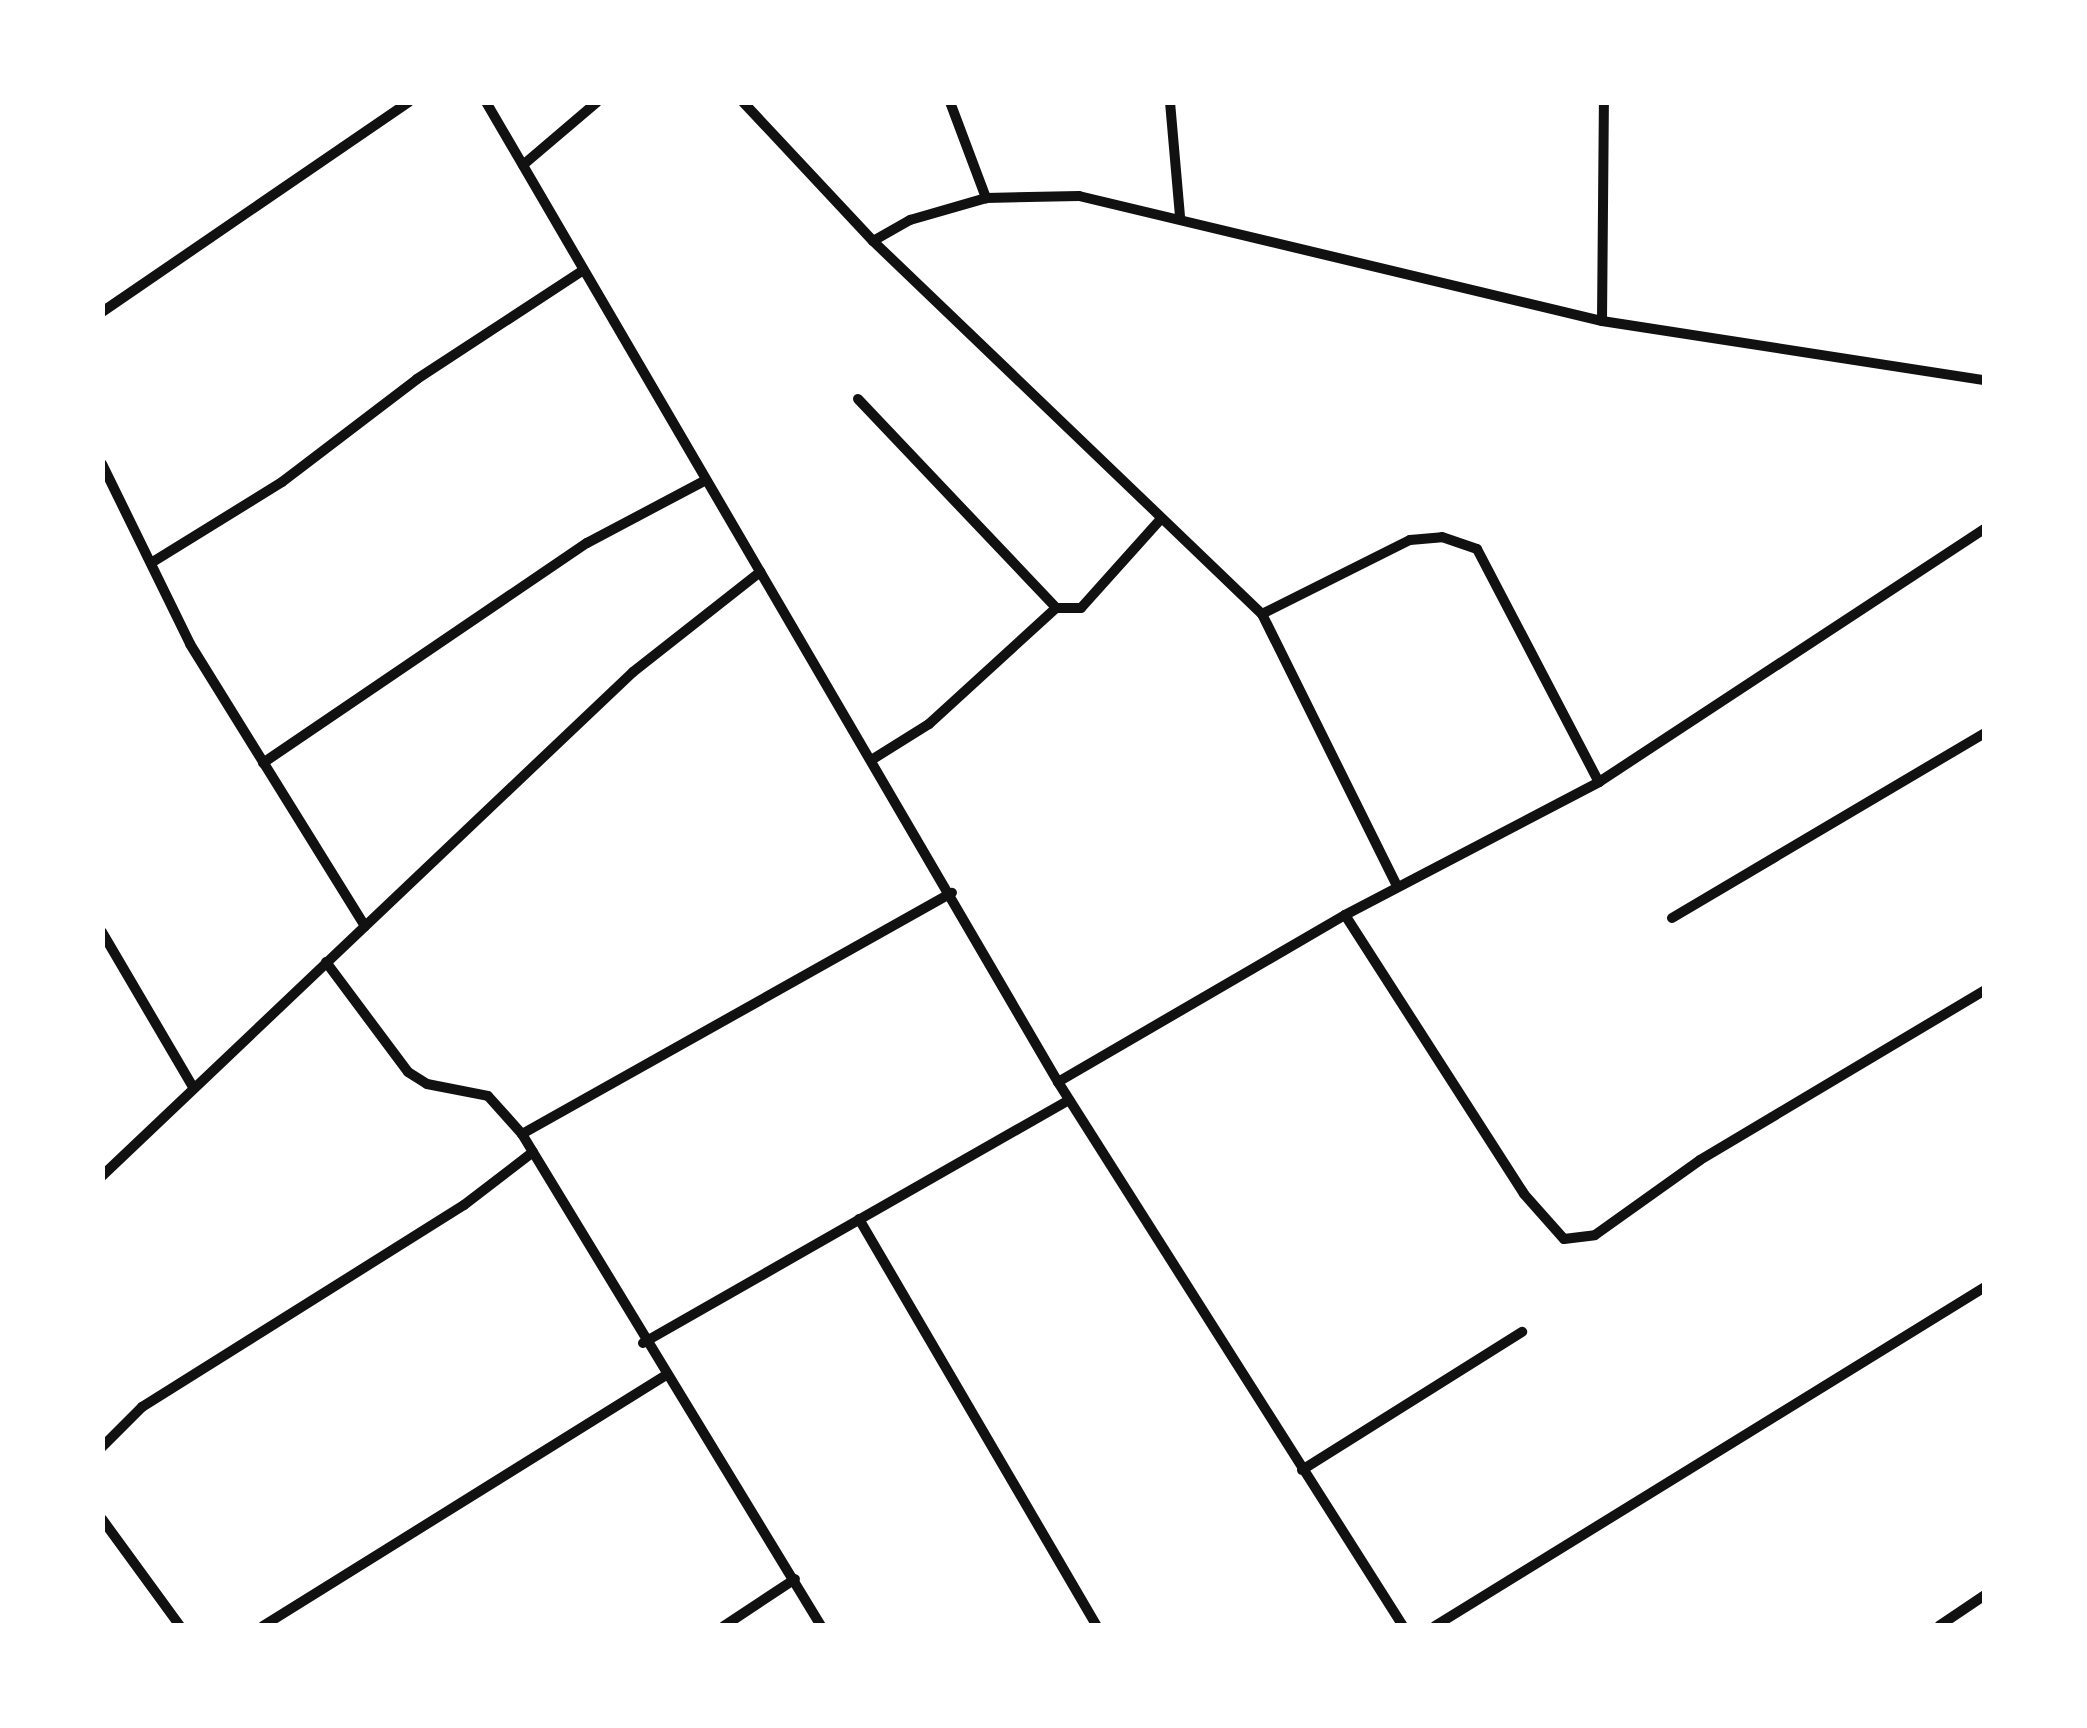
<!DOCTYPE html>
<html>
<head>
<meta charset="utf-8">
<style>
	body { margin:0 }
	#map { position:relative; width:2087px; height:1728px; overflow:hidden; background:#fff; font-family:Figtree,sans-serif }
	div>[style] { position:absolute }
	.minor>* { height:10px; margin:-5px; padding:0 5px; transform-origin:5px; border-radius:5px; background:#111 }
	span { translate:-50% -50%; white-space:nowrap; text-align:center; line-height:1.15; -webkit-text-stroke:9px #fff; paint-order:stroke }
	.frame { position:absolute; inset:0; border:105px solid #fff; pointer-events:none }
</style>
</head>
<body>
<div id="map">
	<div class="minor">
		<div style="left:486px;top:102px;width:1135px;rotate:59.73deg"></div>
		<div style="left:1058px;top:1082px;width:644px;rotate:57.62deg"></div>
		<div style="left:743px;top:102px;width:190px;rotate:46.9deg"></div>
		<div style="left:873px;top:241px;width:539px;rotate:43.8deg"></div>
		<div style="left:1262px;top:614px;width:304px;rotate:63.6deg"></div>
		<div style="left:950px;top:102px;width:103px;rotate:69.4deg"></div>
		<div style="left:1170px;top:102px;width:115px;rotate:85deg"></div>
		<div style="left:523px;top:165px;width:97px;rotate:-40.4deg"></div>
		<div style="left:873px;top:241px;width:43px;rotate:-29.6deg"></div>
		<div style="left:910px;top:220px;width:79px;rotate:-16.1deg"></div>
		<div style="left:986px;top:198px;width:93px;rotate:-1.2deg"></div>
		<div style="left:1079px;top:196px;width:538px;rotate:13.44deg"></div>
		<div style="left:1602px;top:321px;width:388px;rotate:8.8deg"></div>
		<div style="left:102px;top:312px;width:372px;rotate:-34.4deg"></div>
		<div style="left:1602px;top:321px;width:219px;rotate:-89.5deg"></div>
		<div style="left:858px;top:399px;width:288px;rotate:46.5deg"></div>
		<div style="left:102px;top:464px;width:200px;rotate:63.9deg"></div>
		<div style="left:190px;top:644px;width:332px;rotate:58.2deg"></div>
		<div style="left:151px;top:563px;width:154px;rotate:-31.7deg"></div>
		<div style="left:282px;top:482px;width:170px;rotate:-37.3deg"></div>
		<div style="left:417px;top:379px;width:197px;rotate:-33.2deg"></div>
		<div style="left:1262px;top:614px;width:165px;rotate:-26.6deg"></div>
		<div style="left:1410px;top:540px;width:32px;rotate:-5deg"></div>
		<div style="left:1442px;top:537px;width:37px;rotate:19deg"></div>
		<div style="left:1477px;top:549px;width:263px;rotate:62.4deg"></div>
		<div style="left:873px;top:759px;width:66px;rotate:-32deg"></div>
		<div style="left:929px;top:724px;width:172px;rotate:-42.4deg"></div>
		<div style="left:1056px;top:608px;width:25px"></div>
		<div style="left:1081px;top:608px;width:117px;rotate:-48.1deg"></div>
		<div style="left:263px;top:763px;width:392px;rotate:-34.2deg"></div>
		<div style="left:587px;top:543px;width:132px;rotate:-27.9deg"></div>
		<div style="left:1345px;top:915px;width:331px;rotate:57.3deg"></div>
		<div style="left:1524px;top:1194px;width:60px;rotate:48.4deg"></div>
		<div style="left:1564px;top:1239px;width:31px;rotate:-7deg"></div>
		<div style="left:1595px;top:1235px;width:129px;rotate:-35.5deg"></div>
		<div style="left:1700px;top:1160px;width:332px;rotate:-30.8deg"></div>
		<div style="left:1672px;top:918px;width:364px;rotate:-30.6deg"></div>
		<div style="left:102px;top:932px;width:180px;rotate:59.6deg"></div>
		<div style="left:326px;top:962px;width:137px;rotate:53.3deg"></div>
		<div style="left:408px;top:1072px;width:22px;rotate:32deg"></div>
		<div style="left:427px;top:1084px;width:62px;rotate:11.1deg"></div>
		<div style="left:488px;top:1096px;width:51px;rotate:48.2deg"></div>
		<div style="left:522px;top:1134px;width:576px;rotate:58.71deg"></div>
		<div style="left:1058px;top:1082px;width:332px;rotate:-30.2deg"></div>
		<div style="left:1345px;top:915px;width:287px;rotate:-27.6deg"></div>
		<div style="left:1599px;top:782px;width:462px;rotate:-33.3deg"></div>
		<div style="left:522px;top:1134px;width:493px;rotate:-29.3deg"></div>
		<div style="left:102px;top:1176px;width:732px;rotate:-43.51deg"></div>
		<div style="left:633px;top:672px;width:162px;rotate:-38.2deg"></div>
		<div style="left:859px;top:1219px;width:471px;rotate:59.7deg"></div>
		<div style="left:643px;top:1343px;width:490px;rotate:-29.7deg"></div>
		<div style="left:102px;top:1447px;width:57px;rotate:-45deg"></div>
		<div style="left:142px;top:1407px;width:380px;rotate:-32.1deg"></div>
		<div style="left:464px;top:1205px;width:87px;rotate:-37.5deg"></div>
		<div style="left:1302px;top:1470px;width:260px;rotate:-32.1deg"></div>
		<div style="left:102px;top:1519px;width:132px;rotate:53.9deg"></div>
		<div style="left:263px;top:1626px;width:473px;rotate:-31.9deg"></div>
		<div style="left:724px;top:1626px;width:85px;rotate:-33.5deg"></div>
		<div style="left:1435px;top:1626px;width:646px;rotate:-31.65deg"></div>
		<div style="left:1939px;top:1626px;width:55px;rotate:-34deg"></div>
	</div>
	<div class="frame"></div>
</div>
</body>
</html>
